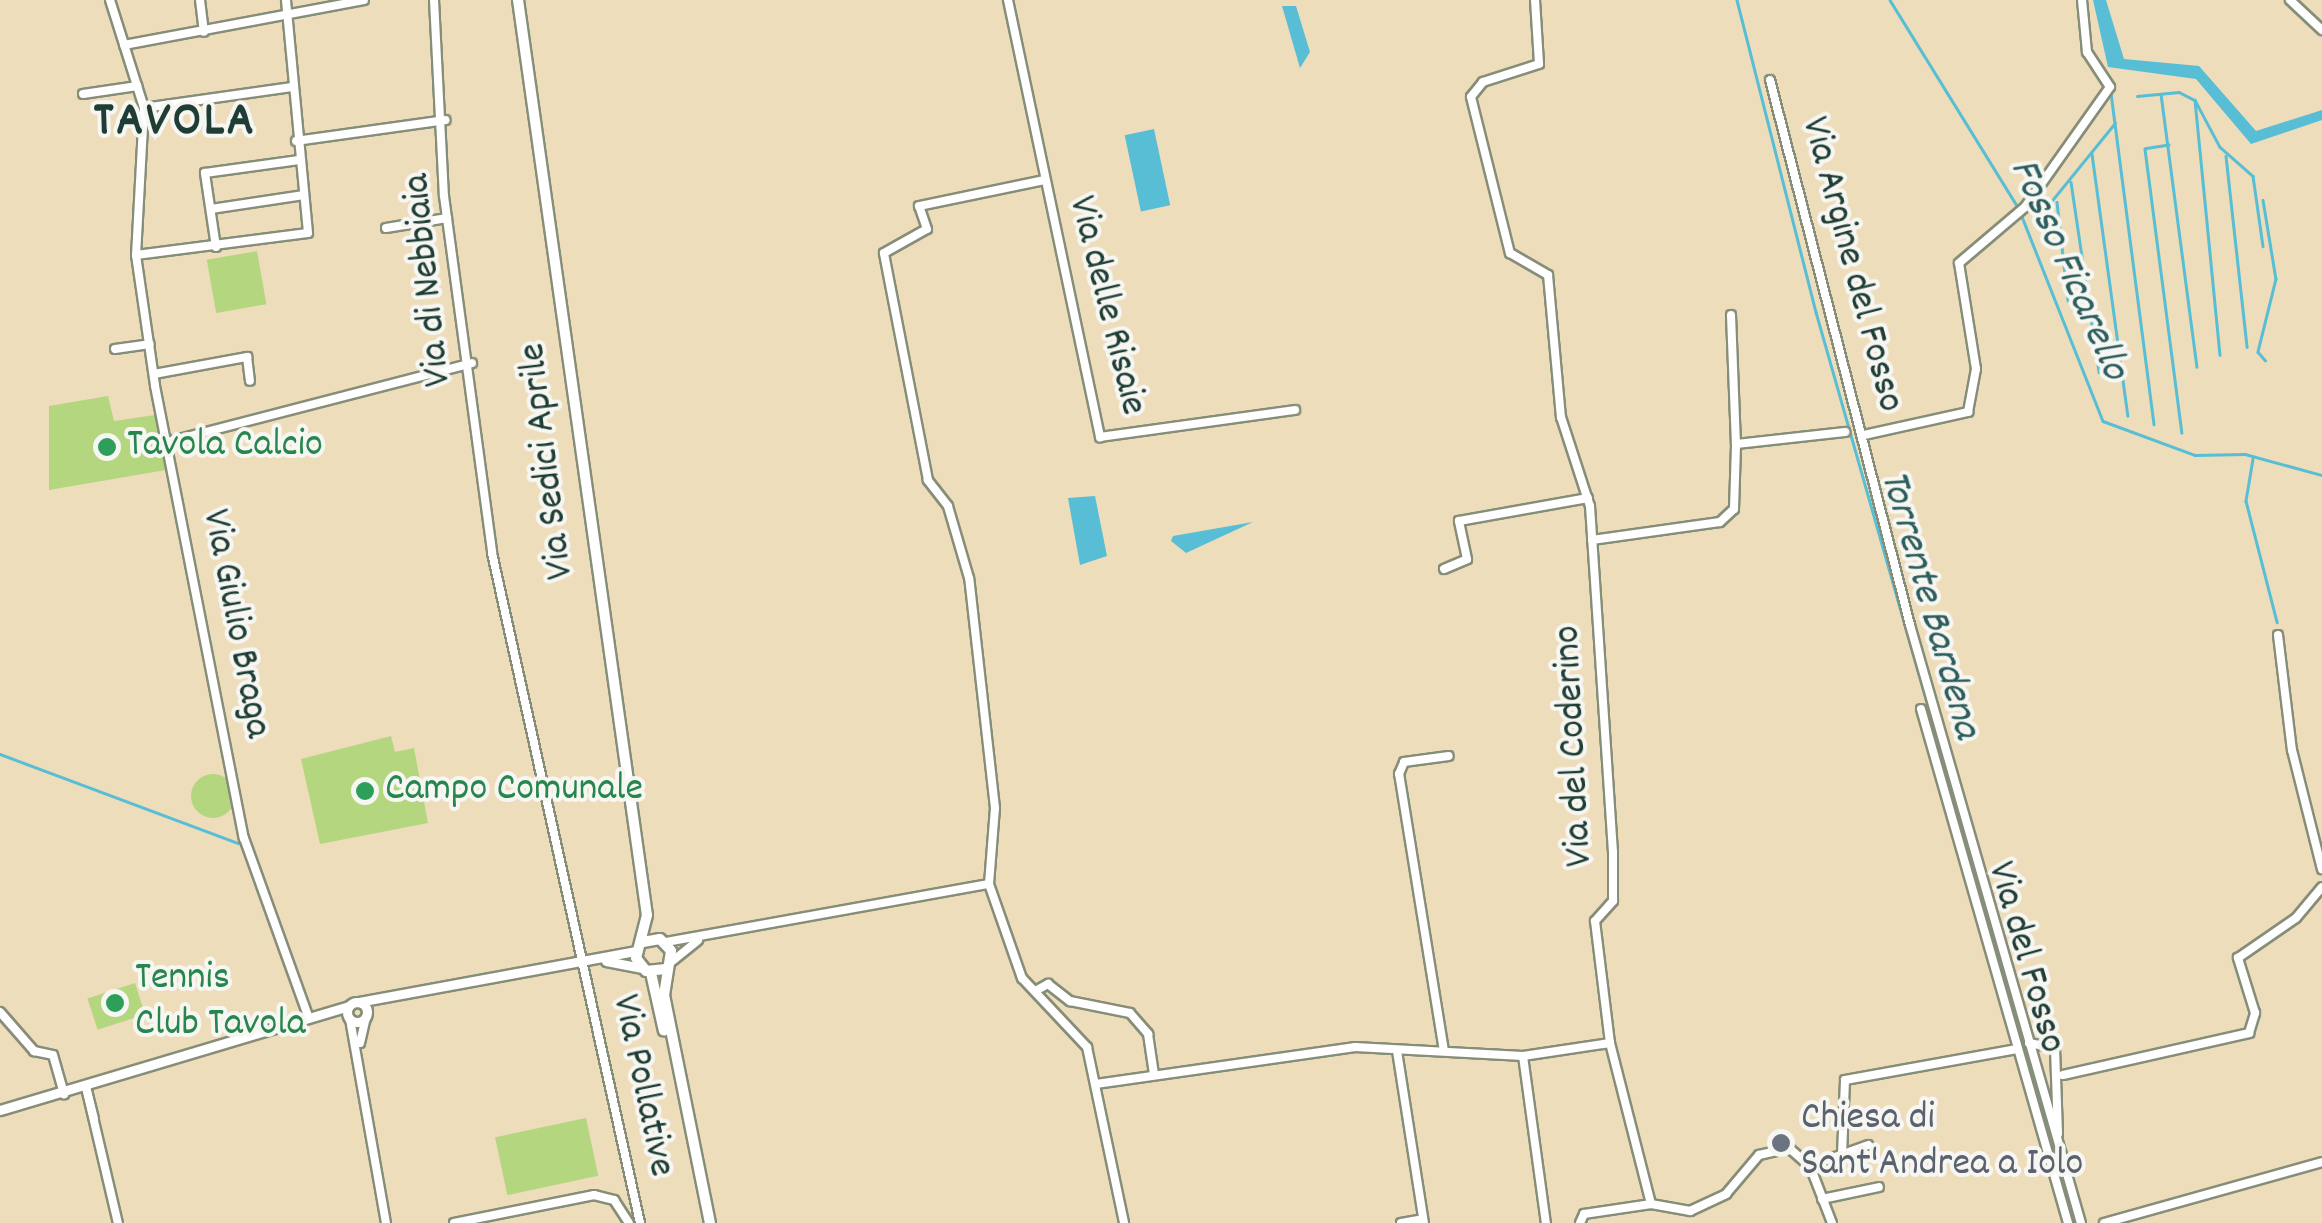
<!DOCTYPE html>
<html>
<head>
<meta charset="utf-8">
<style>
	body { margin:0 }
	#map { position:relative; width:2322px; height:1223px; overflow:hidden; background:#edb; font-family:Dekko,sans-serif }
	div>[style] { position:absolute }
	.green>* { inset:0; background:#b3d67f; transform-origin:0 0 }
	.round { border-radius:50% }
	.water>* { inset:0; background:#57bed5; transform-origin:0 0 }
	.stream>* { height:2.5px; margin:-1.25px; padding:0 1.25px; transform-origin:1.25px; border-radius:1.25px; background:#57bed5 }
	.roads { filter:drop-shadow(2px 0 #868d78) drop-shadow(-2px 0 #868d78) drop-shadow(0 2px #868d78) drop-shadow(0 -2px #868d78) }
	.minor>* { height:8px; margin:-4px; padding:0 4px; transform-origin:4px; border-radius:4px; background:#fff }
	.tertiary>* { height:9px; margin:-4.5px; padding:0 4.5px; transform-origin:4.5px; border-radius:4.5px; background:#fff }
	.tertiary>.ring { margin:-4.5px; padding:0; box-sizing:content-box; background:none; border:9px solid #fff; border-radius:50% }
	.secondary>* { height:10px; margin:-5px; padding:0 5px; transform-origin:5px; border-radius:5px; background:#fff }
	.dots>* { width:28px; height:28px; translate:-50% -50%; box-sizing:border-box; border:5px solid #f6f6f2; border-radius:50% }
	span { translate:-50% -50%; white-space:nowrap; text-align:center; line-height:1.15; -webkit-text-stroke:8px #f6f6f2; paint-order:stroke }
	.street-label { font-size:40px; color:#1f3d34 }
	.leisure-label { font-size:40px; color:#27864d }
	.left { translate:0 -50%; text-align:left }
	.worship-label { font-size:40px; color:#5b616d }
	.water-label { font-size:42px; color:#2d5d5c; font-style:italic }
	.district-label { font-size:50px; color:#1f3d34; font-weight:700; letter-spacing:2.5px }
</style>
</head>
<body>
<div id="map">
	<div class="green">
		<div style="left:257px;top:251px;width:54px;height:51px;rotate:80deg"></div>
		<div style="clip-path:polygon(108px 396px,114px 421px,155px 415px,166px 470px,49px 490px,49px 406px)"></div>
		<div style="clip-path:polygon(391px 736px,395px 752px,414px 748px,428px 823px,320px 844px,301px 759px)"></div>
		<div class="round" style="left:191px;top:774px;width:44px;height:44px"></div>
		<div style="left:135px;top:983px;width:33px;height:50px;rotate:72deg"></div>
		<div style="left:586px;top:1118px;width:59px;height:93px;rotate:78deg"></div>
	</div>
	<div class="water">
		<div style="clip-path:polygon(2093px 0,2106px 0,2124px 59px,2199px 66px,2256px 131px,2322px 110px,2322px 120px,2251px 144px,2196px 79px,2108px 67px)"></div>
		<div style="clip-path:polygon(1282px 6px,1296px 6px,1310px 52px,1300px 68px)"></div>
		<div style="left:1154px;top:129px;width:78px;height:30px;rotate:78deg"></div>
		<div style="clip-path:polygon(1095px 496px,1107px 556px,1080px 565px,1068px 498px)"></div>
		<div style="clip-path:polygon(1253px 522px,1186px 553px,1171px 541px,1173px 536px)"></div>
	</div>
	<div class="stream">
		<div style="left:1737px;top:0;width:322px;rotate:75.8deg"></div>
		<div style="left:1816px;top:312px;width:947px;rotate:74.13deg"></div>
		<div style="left:1890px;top:0;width:246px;rotate:58.3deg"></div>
		<div style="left:2019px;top:209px;width:228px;rotate:68.4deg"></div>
		<div style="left:2103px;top:421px;width:98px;rotate:20.3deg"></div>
		<div style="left:2195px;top:455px;width:50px;rotate:-1.1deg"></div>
		<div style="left:2245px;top:454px;width:80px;rotate:15.3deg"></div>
		<div style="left:2111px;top:93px;width:334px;rotate:82.6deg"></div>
		<div style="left:2161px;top:94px;width:275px;rotate:82.5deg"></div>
		<div style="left:2137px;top:96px;width:42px;rotate:-5.4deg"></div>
		<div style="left:2179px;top:92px;width:18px;rotate:27deg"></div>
		<div style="left:2195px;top:100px;width:53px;rotate:62deg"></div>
		<div style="left:2220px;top:147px;width:44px;rotate:41.3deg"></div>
		<div style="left:2253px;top:176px;width:71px;rotate:81.9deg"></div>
		<div style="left:2195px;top:100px;width:256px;rotate:84.4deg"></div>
		<div style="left:2169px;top:145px;width:24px;rotate:171deg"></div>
		<div style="left:2145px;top:149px;width:286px;rotate:82.6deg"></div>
		<div style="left:2092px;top:154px;width:264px;rotate:82.2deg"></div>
		<div style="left:2226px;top:156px;width:192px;rotate:83.7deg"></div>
		<div style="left:2071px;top:182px;width:192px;rotate:81.6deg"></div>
		<div style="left:2263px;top:200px;width:80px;rotate:80.7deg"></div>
		<div style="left:2276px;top:279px;width:75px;rotate:103.9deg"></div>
		<div style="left:2258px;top:352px;width:11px;rotate:49deg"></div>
		<div style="left:2057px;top:202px;width:99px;rotate:83.6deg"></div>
		<div style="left:2041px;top:214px;width:117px;rotate:-50.9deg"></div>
		<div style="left:2253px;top:459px;width:43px;rotate:99.5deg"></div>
		<div style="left:2246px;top:501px;width:125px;rotate:75.6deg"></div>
		<div style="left:0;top:754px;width:254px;rotate:20.5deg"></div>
	</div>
	<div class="roads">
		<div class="minor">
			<div style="left:110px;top:0;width:113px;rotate:72.5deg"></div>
			<div style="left:144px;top:108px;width:147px;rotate:93.1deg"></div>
			<div style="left:136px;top:255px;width:132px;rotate:81.7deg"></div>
			<div style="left:155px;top:386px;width:461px;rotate:78.9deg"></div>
			<div style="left:244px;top:838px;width:189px;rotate:70.2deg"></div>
			<div style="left:200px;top:0;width:32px;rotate:83deg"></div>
			<div style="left:434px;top:0;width:196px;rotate:87.1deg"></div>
			<div style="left:444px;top:196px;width:360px;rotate:82.3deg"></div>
			<div style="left:492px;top:553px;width:686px;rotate:77.54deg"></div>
			<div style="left:1008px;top:0;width:447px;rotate:78.1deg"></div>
			<div style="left:1100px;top:437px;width:197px;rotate:-7.9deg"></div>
			<div style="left:1535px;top:0;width:64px;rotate:86.4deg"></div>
			<div style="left:1539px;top:64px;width:59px;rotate:162.2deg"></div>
			<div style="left:1483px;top:82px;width:19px;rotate:129deg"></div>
			<div style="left:1471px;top:97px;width:161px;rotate:76deg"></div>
			<div style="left:1510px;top:253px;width:44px;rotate:30.1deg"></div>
			<div style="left:1548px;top:275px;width:143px;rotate:84.8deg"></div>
			<div style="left:1561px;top:417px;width:94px;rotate:72deg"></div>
			<div style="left:1590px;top:506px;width:347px;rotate:86.2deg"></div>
			<div style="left:1613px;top:852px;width:49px;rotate:90deg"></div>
			<div style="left:1613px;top:901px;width:27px;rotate:132deg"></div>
			<div style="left:1595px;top:921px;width:123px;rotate:83deg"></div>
			<div style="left:2290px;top:0;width:44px;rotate:43.2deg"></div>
			<div style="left:124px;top:45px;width:244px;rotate:-10.6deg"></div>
			<div style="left:1770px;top:80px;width:563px;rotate:75.59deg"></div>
			<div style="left:1910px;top:625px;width:551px;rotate:74deg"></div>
			<div style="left:83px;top:94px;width:55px;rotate:-8.4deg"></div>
			<div style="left:144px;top:108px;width:149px;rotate:-8.1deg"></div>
			<div style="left:296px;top:141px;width:151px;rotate:-8deg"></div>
			<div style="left:211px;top:209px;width:94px;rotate:-8.6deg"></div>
			<div style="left:386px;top:228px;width:62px;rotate:-9.3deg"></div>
			<div style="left:216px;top:247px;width:75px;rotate:-98.5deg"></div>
			<div style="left:205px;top:173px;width:95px;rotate:-7.9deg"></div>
			<div style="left:136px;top:255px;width:173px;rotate:-7.3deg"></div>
			<div style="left:308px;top:233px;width:234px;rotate:-95.4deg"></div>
			<div style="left:1731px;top:315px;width:129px;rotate:87.8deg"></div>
			<div style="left:115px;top:349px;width:35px;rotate:-8deg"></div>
			<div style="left:154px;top:374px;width:95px;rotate:-10.4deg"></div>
			<div style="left:247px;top:357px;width:24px;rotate:83deg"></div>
			<div style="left:1864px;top:435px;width:107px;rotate:-12.5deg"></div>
			<div style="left:1968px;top:412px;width:44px;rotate:-79.5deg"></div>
			<div style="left:1976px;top:369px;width:107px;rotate:-99.1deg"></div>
			<div style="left:1959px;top:263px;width:87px;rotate:-40.3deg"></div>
			<div style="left:2025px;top:207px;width:147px;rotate:-54.7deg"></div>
			<div style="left:2110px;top:87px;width:42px;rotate:-123.3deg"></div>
			<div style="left:2087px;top:52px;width:52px;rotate:-95.5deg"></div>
			<div style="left:167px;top:442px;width:315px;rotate:-14.5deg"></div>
			<div style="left:1592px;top:540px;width:129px;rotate:-8deg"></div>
			<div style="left:1720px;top:522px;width:19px;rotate:-43deg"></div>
			<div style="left:1734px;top:509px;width:65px;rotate:-88.2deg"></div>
			<div style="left:1736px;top:444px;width:110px;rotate:-6.3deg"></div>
			<div style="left:1444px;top:569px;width:25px;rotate:-23deg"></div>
			<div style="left:1467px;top:559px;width:39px;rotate:-102deg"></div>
			<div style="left:1459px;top:521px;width:131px;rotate:-10.1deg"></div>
			<div style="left:2278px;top:635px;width:116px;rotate:83.1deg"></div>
			<div style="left:2292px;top:750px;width:123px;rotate:75.9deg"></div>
			<div style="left:1921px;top:709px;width:535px;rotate:74.04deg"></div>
			<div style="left:989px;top:884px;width:76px;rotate:-85.5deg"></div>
			<div style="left:995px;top:808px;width:231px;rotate:-96.4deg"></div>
			<div style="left:969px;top:578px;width:75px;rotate:-106.3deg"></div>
			<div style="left:948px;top:506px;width:33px;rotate:-128deg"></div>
			<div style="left:928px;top:480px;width:231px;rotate:-101deg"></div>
			<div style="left:884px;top:253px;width:49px;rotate:-29.2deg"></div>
			<div style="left:927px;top:229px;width:24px;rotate:-109deg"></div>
			<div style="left:919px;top:206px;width:129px;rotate:-11.7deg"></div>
			<div style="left:666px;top:942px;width:328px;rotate:-10.2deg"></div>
			<div style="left:989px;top:884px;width:100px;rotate:70.7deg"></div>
			<div style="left:1022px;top:978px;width:95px;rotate:46.7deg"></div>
			<div style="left:1087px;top:1047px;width:180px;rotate:78.1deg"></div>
			<div style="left:670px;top:963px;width:36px;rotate:-39deg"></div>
			<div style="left:1037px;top:990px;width:13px;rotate:-29deg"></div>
			<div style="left:1048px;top:984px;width:28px;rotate:38deg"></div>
			<div style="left:1070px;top:1001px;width:61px;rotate:11.3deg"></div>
			<div style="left:1130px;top:1013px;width:28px;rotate:49deg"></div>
			<div style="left:1148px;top:1034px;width:40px;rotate:81.5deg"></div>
			<div style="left:0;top:1012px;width:52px;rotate:48.9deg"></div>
			<div style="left:34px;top:1051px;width:19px;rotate:12deg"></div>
			<div style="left:53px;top:1055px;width:41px;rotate:74.2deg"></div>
			<div style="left:350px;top:1019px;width:207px;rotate:80deg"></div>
			<div style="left:360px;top:1043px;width:27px;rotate:-77deg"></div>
			<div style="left:1610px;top:1043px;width:166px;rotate:75.7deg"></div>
			<div style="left:2029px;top:1043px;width:26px;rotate:11deg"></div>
			<div style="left:2055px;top:1048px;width:86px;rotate:88deg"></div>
			<div style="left:1397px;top:1051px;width:174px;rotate:81.1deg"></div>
			<div style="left:1444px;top:1051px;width:281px;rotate:-99.2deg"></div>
			<div style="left:1399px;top:774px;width:13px;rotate:-67deg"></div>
			<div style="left:1404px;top:762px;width:45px;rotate:-7.6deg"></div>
			<div style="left:1523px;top:1056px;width:169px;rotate:82.2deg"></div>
			<div style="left:2063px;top:1075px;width:191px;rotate:-12.7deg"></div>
			<div style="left:2249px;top:1033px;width:21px;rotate:-73deg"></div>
			<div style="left:2255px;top:1013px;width:58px;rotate:-107.2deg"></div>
			<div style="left:2238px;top:958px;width:70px;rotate:-34.6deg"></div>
			<div style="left:2296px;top:918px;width:40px;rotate:-50deg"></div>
			<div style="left:1096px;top:1084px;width:262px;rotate:-8.1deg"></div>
			<div style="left:1355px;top:1047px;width:168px;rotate:3.1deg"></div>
			<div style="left:1523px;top:1056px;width:88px;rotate:-8.5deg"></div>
			<div style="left:86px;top:1087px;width:140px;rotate:76.8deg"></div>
			<div style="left:86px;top:1087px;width:32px;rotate:76deg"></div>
			<div style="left:2061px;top:1153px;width:73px;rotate:74.1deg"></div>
			<div style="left:1842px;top:1155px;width:75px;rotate:-87.7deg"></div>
			<div style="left:1845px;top:1080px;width:175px;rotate:-10.2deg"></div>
			<div style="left:1810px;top:1166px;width:62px;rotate:-19.9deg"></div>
			<div style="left:1822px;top:1199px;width:58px;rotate:-11.9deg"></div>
			<div style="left:454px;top:1223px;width:143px;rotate:-11.3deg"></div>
			<div style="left:594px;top:1195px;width:21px;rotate:14deg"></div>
			<div style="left:614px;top:1200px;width:27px;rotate:57deg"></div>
			<div style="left:1401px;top:1223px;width:22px;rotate:-10deg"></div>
			<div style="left:1580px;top:1223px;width:10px;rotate:-66deg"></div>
			<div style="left:1584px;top:1214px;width:68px;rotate:-8.5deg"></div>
			<div style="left:1651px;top:1204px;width:40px;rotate:10deg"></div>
			<div style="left:1690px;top:1211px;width:40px;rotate:-25deg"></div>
			<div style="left:1726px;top:1194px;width:51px;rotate:-49.8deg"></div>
			<div style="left:1759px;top:1155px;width:31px;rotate:-13deg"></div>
			<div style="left:1789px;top:1148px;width:28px;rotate:41deg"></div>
			<div style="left:1810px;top:1166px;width:61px;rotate:68.9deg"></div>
			<div style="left:2104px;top:1223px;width:226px;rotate:-15.6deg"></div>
		</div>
		<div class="tertiary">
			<div style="left:606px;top:961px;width:37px;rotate:11deg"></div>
			<div class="ring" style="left:347px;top:1002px;width:11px;height:11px"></div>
			<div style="left:358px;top:1002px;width:284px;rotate:-10.4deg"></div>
			<div style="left:0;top:1110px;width:364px;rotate:-16.6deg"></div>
		</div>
		<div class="secondary">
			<div style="left:518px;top:0;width:924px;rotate:81.98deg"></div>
			<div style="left:647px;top:915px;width:44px;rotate:104.3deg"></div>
			<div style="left:636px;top:958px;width:16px;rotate:52deg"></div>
			<div style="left:646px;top:971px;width:20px;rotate:-6deg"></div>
			<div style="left:643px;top:942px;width:17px;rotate:-10deg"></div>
			<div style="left:660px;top:939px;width:16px;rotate:47deg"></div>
			<div style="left:671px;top:951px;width:45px;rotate:99deg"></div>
			<div style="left:664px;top:995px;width:233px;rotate:78.6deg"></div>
			<div style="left:651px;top:973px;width:59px;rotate:77.4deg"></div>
		</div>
	</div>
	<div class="dots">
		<div style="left:107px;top:447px;background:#2e9e5b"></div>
		<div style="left:365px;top:791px;background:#2e9e5b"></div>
		<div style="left:115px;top:1003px;background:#2e9e5b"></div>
		<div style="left:1781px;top:1143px;background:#6b7280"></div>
	</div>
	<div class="street-label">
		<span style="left:1850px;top:265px;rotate:75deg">Via Argine del Fosso</span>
		<span style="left:430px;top:280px;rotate:-96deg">Via di Nebbiaia</span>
		<span style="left:1105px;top:306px;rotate:76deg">Via delle Risaie</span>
		<span style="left:549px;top:461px;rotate:-97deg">Via Sedici Aprile</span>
		<span style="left:234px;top:624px;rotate:79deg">Via Giulio Braga</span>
		<span style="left:1576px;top:746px;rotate:-93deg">Via del Coderino</span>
		<span style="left:2024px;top:958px;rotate:74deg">Via del Fosso</span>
		<span style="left:641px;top:1086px;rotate:78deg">Via Pollative</span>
	</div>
	<div class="leisure-label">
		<span class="left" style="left:127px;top:447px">Tavola Calcio</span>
		<span class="left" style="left:385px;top:791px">Campo Comunale</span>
		<span class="left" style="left:135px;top:1003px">Tennis<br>Club Tavola</span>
	</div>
	<div class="worship-label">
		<span class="left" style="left:1801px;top:1143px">Chiesa di<br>Sant'Andrea a Iolo</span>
	</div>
	<div class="water-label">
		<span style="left:2067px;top:270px;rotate:66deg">Fosso Ficarello</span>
		<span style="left:1928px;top:605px;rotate:74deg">Torrente Bardena</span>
	</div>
	<div class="district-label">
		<span style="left:175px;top:124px">TAVOLA</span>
	</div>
</div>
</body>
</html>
